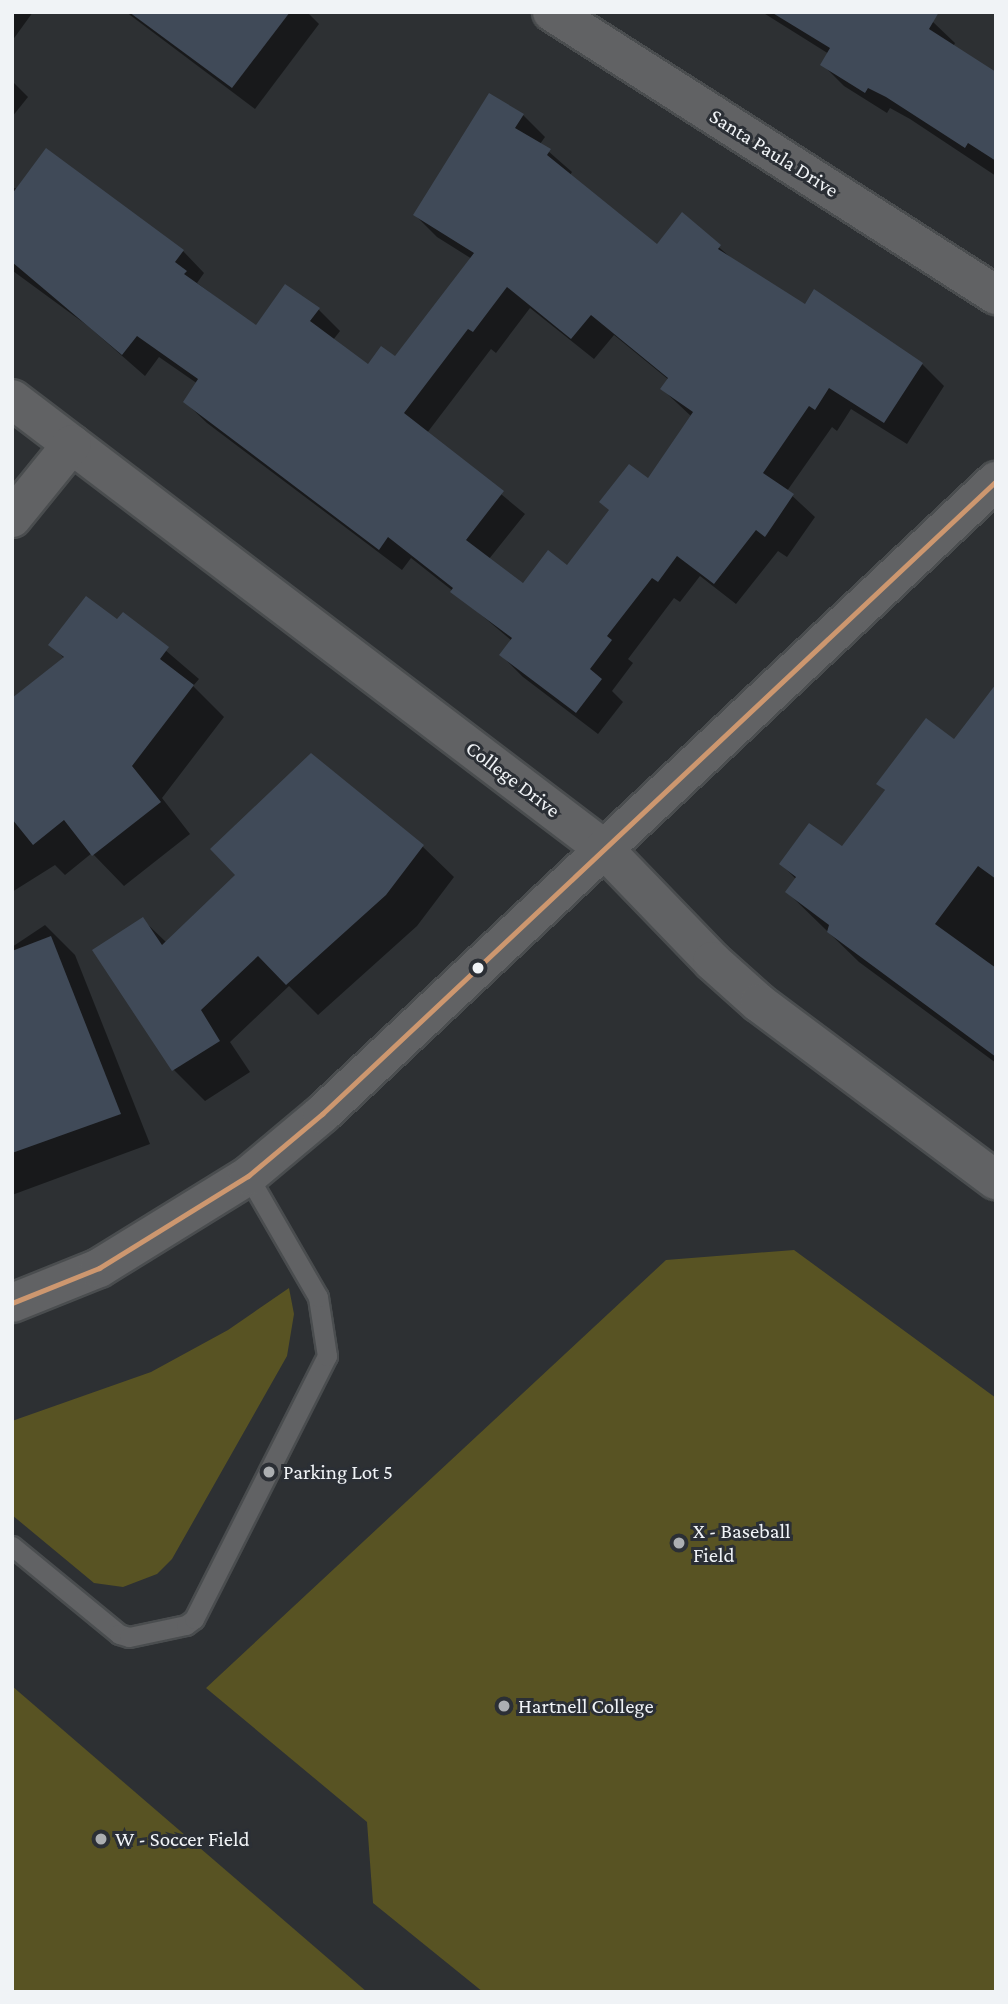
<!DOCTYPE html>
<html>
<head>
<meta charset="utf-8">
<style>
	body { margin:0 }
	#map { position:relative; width:1008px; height:2004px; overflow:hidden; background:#2d3033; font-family:"Crimson Pro",serif }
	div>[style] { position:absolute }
	.green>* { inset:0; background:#585323 }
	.shadow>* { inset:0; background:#0007 }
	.building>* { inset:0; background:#404a58 }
	.roads { filter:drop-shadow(2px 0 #4a4d4f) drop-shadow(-2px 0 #4a4d4f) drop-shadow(0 2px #4a4d4f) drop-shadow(0 -2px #4a4d4f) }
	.lane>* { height:19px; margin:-9.5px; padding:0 9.5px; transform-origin:9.5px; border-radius:9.5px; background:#616264 }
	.street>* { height:38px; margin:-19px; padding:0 19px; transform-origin:19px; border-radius:19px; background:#616264 }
	.secondary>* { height:38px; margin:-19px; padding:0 19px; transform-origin:19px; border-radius:19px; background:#616264 }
	.bus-1>* { height:5px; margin:-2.5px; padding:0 2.5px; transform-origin:2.5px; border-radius:2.5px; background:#cd976f }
	.dots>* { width:19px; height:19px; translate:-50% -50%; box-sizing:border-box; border:4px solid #2b2f35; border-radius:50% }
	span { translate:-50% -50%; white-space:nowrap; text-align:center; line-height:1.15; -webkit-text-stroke:6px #2b2f35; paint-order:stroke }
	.street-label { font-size:21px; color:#f0f3f6 }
	.poi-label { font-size:21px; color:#f0f3f6 }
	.left { translate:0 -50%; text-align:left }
	.frame { position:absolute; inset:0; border:14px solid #f0f3f6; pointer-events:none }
</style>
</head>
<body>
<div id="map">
	<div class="green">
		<div style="clip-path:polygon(794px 1250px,996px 1398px,996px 1992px,483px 1992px,373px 1903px,367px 1822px,206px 1688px,666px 1260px)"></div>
		<div style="clip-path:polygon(289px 1288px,294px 1314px,287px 1356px,172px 1559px,157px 1574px,123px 1587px,94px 1583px,12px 1515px,12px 1421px,151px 1372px,228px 1330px)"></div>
		<div style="clip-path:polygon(12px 1686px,367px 1992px,12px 1992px)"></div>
	</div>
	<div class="shadow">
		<div style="clip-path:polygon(12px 12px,33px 12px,12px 41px)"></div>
		<div style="clip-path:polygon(126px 12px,307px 12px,319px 24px,255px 109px)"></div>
		<div style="clip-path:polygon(762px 12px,918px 12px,933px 22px,955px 43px,953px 47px,996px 74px,996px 176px,910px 119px,890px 108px,887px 113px,844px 86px,822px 64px,829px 54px)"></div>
		<div style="clip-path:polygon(12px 81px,28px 97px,12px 117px)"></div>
		<div style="clip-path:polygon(evenodd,523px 115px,545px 137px,540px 144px,572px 172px,570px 175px,657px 246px,682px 215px,738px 264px,805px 306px,922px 364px,944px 386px,907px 444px,851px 409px,837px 431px,832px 427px,787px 491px,815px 517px,787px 557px,778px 551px,736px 604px,700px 576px,680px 602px,674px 598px,628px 659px,633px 663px,612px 691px,623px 702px,598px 734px,523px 677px,501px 655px,512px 641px,453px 591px,411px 558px,402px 570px,207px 423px,185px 402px,198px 384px,159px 357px,145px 376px,88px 326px,13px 271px,12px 187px,183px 251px,204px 273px,197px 283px,256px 327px,318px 309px,340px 331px,333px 340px,368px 366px,395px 359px,472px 259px,437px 237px,415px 215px,523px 115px,530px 308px,594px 359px,614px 335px,669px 380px,662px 389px,692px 417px,649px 481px,567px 567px,523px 585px,489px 559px,525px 514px,427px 433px,491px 349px,496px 353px,530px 308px)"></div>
		<div style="clip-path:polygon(123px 614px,199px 679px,193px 686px,224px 717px,162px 798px,190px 834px,124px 886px,92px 853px,65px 875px,55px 865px,12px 892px,12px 700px,65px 659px,51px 645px,117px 621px)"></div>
		<div style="clip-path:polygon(996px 687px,996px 1063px,859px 962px,787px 892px,796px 879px,781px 864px,843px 849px,886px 791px,878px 784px,954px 741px)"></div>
		<div style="clip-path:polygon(311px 755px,423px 847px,454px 877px,417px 926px,318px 1015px,289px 986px,230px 1042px,250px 1072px,205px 1101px,174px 1070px,95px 951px,143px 920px,167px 943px,238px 875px)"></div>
		<div style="clip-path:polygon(45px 925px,75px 955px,150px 1144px,12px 1195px,12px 947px)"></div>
	</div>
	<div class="building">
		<div style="clip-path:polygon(129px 12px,290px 12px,232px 88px)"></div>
		<div style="clip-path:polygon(771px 12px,939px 12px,929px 29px,996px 72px,996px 161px,968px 143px,965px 148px,886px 97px,868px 88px,865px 93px,820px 65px,830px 48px)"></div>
		<div style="clip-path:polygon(evenodd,489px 93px,524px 114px,515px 128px,551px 149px,547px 155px,657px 244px,682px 212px,721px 245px,718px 249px,805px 304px,814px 289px,923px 363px,884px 423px,829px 388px,815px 410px,809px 406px,763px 473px,794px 494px,765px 537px,756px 530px,714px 584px,677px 556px,658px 582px,652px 578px,607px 636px,612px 640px,590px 669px,602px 679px,576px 713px,499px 655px,512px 638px,450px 592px,453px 588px,388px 537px,379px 550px,183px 402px,198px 379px,137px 336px,122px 355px,12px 262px,12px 194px,46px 148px,184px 250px,175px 262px,187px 271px,184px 274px,256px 325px,285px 284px,320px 308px,310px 321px,368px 364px,381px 346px,395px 356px,474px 253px,413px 215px,489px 93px,507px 287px,571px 339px,591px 315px,668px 378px,660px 389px,693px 412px,648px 478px,629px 464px,599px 502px,609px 510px,567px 565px,548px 550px,523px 583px,466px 540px,504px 491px,404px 413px,468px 329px,473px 332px,507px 287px)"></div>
		<div style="clip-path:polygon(86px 596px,117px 619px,123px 612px,169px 647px,160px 659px,194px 685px,132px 766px,161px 802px,92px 856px,64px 820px,33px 845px,12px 819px,12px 698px,64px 657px,48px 645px)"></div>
		<div style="clip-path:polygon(996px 684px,996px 879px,978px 866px,935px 924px,996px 968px,996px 1057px,827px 932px,829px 925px,785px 892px,796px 877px,779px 864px,809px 823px,842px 846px,885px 790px,876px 784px,926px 718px,954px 739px)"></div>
		<div style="clip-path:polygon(311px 753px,424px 845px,386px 895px,286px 985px,258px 956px,201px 1010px,220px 1041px,172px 1071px,92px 950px,143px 917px,162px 945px,235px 875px,210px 849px)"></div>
		<div style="clip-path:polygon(51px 936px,121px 1114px,12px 1153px,12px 951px)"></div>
	</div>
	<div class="roads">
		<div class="lane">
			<div style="left:12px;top:1546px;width:139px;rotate:39.4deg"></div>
			<div style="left:119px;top:1634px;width:10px;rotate:17deg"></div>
			<div style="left:129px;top:1637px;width:58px;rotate:-11.9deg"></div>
			<div style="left:186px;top:1625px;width:10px;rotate:-37deg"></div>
			<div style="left:194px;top:1619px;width:295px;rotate:-63.2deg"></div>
			<div style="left:327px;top:1356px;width:60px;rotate:-98.7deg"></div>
			<div style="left:318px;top:1297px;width:140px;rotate:-120deg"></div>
		</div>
		<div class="street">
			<div style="left:552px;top:12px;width:527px;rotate:32.51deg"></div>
			<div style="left:12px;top:399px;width:744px;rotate:37.24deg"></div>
			<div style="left:604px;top:849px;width:156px;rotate:46deg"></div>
			<div style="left:712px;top:961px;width:63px;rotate:41.8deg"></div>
			<div style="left:759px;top:1003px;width:296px;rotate:36.8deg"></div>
			<div style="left:12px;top:518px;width:95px;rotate:-51deg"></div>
		</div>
		<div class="secondary">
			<div style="left:12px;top:1303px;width:94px;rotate:-21.9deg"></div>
			<div style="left:99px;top:1268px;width:175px;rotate:-31.7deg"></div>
			<div style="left:248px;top:1176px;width:97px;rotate:-40deg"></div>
			<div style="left:322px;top:1114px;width:925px;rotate:-43.2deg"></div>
		</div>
	</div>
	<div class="bus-1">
		<div style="left:12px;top:1303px;width:94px;rotate:-21.9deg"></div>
		<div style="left:99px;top:1268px;width:175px;rotate:-31.7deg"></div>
		<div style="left:248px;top:1176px;width:97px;rotate:-40deg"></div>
		<div style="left:322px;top:1114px;width:925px;rotate:-43.2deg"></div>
	</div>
	<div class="dots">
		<div style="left:478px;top:968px;background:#f0f3f6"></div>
		<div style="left:269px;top:1472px;background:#acafb2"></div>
		<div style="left:679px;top:1543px;background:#acafb2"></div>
		<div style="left:504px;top:1706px;background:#acafb2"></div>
		<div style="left:101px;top:1839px;background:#acafb2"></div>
	</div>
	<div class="street-label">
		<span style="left:774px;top:153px;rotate:32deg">Santa Paula Drive</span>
		<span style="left:513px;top:779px;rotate:37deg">College Drive</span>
	</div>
	<div class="poi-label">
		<span class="left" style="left:283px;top:1472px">Parking Lot 5</span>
		<span class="left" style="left:693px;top:1543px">X - Baseball<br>Field</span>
		<span class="left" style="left:518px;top:1706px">Hartnell College</span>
		<span class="left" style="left:115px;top:1839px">W - Soccer Field</span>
	</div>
	<div class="frame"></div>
</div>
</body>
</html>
